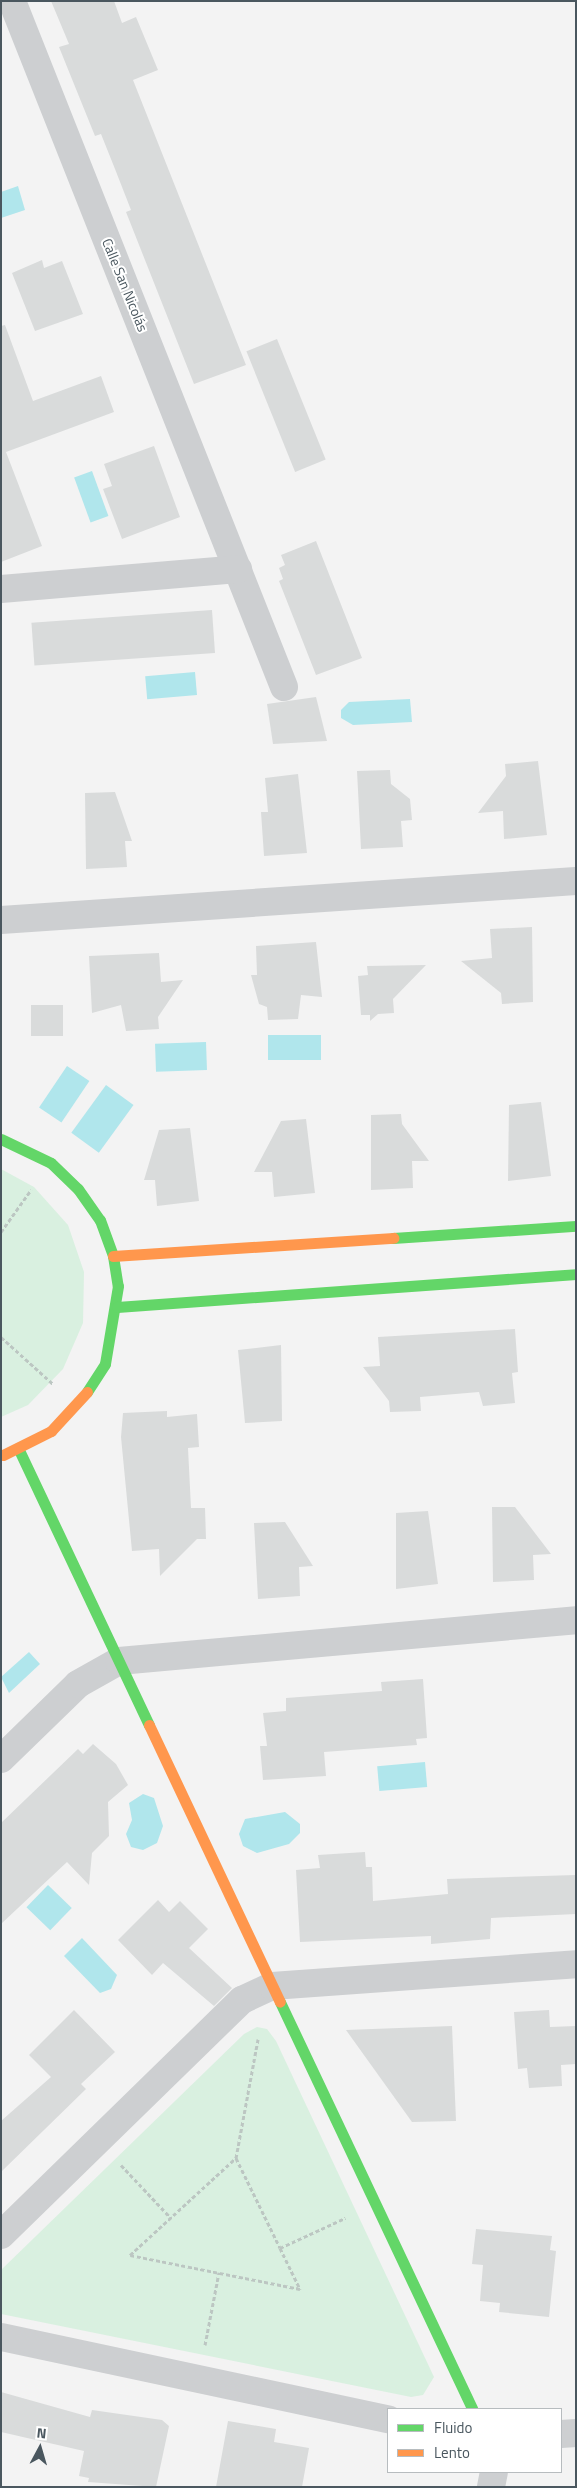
<!DOCTYPE html>
<html>
<head>
<meta charset="utf-8">
<style>
	body { margin:0 }
	#map { position:relative; width:577px; height:2488px; overflow:hidden; background:#f3f3f3; font-family:"Titillium Web",sans-serif }
	div>[style] { position:absolute }
	.green>* { inset:0; background:#d9f0e0 }
	.water>* { inset:0; background:#b0e6ec; transform-origin:0 0 }
	.building>* { inset:0; background:#d9dbdb; transform-origin:0 0 }
	.path>* { height:3px; margin-top:-1.5px; transform-origin:0; background:repeating-linear-gradient(90deg,#bcc6c2 0 4px,transparent 0 6.5px) }
	.street>* { height:28px; margin:-14px; padding:0 14px; transform-origin:14px; border-radius:14px; background:#cdcfd1 }
	.fast>* { height:11px; margin:-5.5px; padding:0 5.5px; transform-origin:5.5px; border-radius:5.5px; background:#63d668 }
	.slow>* { height:11px; margin:-5.5px; padding:0 5.5px; transform-origin:5.5px; border-radius:5.5px; background:#ff974d }
	span { translate:-50% -50%; white-space:nowrap; text-align:center; line-height:1.15; -webkit-text-stroke:4px #fff; paint-order:stroke }
	.street-label { font-size:14px; color:#4a575f }
	.frame { position:absolute; inset:0; border:2px solid #4a575f; pointer-events:none }
	.legend { position:absolute; left:387px; top:2408px; width:175px; height:65px; box-sizing:border-box; background:#fff; border:1px solid #b7bcbf; margin:0; padding:6px 9px; list-style:none; font-size:15px; color:#4a575f }
	.legend li { display:flex; align-items:center; gap:10px; height:25px }
	.legend b { width:25px; border:1px solid #b7bcbf }
	.north { position:absolute; left:15px; top:2423px; width:50px; height:50px; -webkit-text-stroke:4px #fff; paint-order:stroke; rotate:6deg; font-size:14px; font-weight:700; line-height:20px; text-align:center; color:#4a575f }
	.north::after { content:''; display:block; margin:auto; width:18px; height:22px; background:#4a575f; clip-path:polygon(50% 0,100% 100%,50% 72%,0 100%) }
</style>
</head>
<body>
<div id="map">
	<div class="green">
		<div style="clip-path:polygon(1px 1169px,34px 1187px,68px 1225px,84px 1272px,83px 1323px,63px 1369px,28px 1405px,1px 1417px)"></div>
		<div style="clip-path:polygon(257px 2027px,267px 2029px,276px 2041px,434px 2377px,423px 2395px,411px 2397px,1px 2314px,1px 2270px,244px 2034px)"></div>
	</div>
	<div class="water">
		<div style="clip-path:polygon(18px 186px,25px 210px,1px 218px,1px 192px)"></div>
		<div style="left:92px;top:471px;width:48px;height:19px;rotate:70deg"></div>
		<div style="left:195px;top:672px;width:23px;height:50px;rotate:85deg"></div>
		<div style="clip-path:polygon(410px 699px,412px 722px,353px 725px,341px 718px,341px 710px,349px 702px)"></div>
		<div style="left:321px;top:1035px;width:25px;height:53px;rotate:90deg"></div>
		<div style="left:206px;top:1042px;width:28px;height:51px;rotate:88deg"></div>
		<div style="left:67px;top:1066px;width:27px;height:50px;rotate:34deg"></div>
		<div style="left:106px;top:1085px;width:34px;height:59px;rotate:36deg"></div>
		<div style="clip-path:polygon(29px 1652px,40px 1664px,9px 1693px,1px 1677px)"></div>
		<div style="left:425px;top:1762px;width:25px;height:48px;rotate:85deg"></div>
		<div style="clip-path:polygon(143px 1794px,154px 1798px,163px 1826px,157px 1843px,143px 1850px,131px 1847px,126px 1834px,132px 1820px,129px 1803px)"></div>
		<div style="clip-path:polygon(285px 1812px,300px 1824px,300px 1833px,289px 1844px,257px 1853px,243px 1846px,239px 1834px,245px 1819px)"></div>
		<div style="left:48px;top:1885px;width:33px;height:31px;rotate:44deg"></div>
		<div style="clip-path:polygon(82px 1938px,117px 1975px,111px 1989px,100px 1993px,64px 1956px)"></div>
	</div>
	<div class="building">
		<div style="clip-path:polygon(51px 1px,114px 1px,122px 23px,136px 17px,158px 70px,133px 80px,246px 365px,194px 384px,126px 212px,131px 210px,115px 169px,101px 134px,95px 136px,59px 47px,69px 44px)"></div>
		<div style="clip-path:polygon(42px 260px,44px 268px,62px 261px,83px 314px,35px 331px,12px 273px)"></div>
		<div style="clip-path:polygon(5px 325px,33px 401px,101px 376px,114px 412px,6px 452px,42px 546px,1px 562px,1px 326px)"></div>
		<div style="left:277px;top:339px;width:130px;height:33px;rotate:68deg"></div>
		<div style="clip-path:polygon(154px 446px,180px 517px,122px 539px,103px 489px,112px 486px,104px 464px)"></div>
		<div style="clip-path:polygon(316px 541px,362px 658px,316px 675px,279px 581px,283px 579px,279px 568px,285px 565px,281px 555px)"></div>
		<div style="left:212px;top:610px;width:43px;height:181px;rotate:86deg"></div>
		<div style="clip-path:polygon(316px 697px,327px 741px,273px 744px,267px 704px)"></div>
		<div style="clip-path:polygon(538px 761px,547px 835px,504px 839px,503px 811px,478px 813px,506px 776px,505px 764px)"></div>
		<div style="clip-path:polygon(390px 770px,391px 784px,410px 799px,412px 820px,401px 821px,403px 847px,361px 849px,357px 771px)"></div>
		<div style="clip-path:polygon(298px 774px,307px 853px,264px 856px,261px 812px,268px 812px,265px 778px)"></div>
		<div style="clip-path:polygon(115px 792px,132px 841px,125px 841px,127px 867px,86px 869px,85px 793px)"></div>
		<div style="clip-path:polygon(532px 927px,533px 1002px,502px 1004px,501px 993px,461px 961px,492px 958px,490px 929px)"></div>
		<div style="clip-path:polygon(316px 942px,322px 997px,301px 995px,298px 1019px,268px 1020px,267px 1007px,259px 1004px,251px 975px,257px 975px,256px 946px)"></div>
		<div style="clip-path:polygon(159px 953px,161px 982px,183px 980px,158px 1017px,159px 1029px,126px 1031px,121px 1005px,92px 1013px,89px 956px)"></div>
		<div style="clip-path:polygon(426px 965px,393px 999px,394px 1013px,378px 1014px,370px 1021px,370px 1015px,361px 1015px,358px 976px,368px 975px,367px 966px)"></div>
		<div style="left:63px;top:1005px;width:31px;height:32px;rotate:90deg"></div>
		<div style="clip-path:polygon(541px 1102px,551px 1176px,508px 1181px,509px 1105px)"></div>
		<div style="clip-path:polygon(401px 1114px,402px 1124px,429px 1161px,412px 1161px,413px 1188px,371px 1190px,371px 1115px)"></div>
		<div style="clip-path:polygon(306px 1119px,315px 1193px,274px 1197px,272px 1172px,254px 1172px,281px 1121px)"></div>
		<div style="clip-path:polygon(190px 1128px,199px 1201px,157px 1206px,155px 1180px,144px 1180px,159px 1130px)"></div>
		<div style="clip-path:polygon(515px 1329px,518px 1372px,512px 1373px,515px 1403px,483px 1406px,479px 1392px,420px 1397px,421px 1411px,390px 1412px,389px 1401px,363px 1367px,380px 1366px,378px 1337px)"></div>
		<div style="clip-path:polygon(281px 1345px,282px 1421px,245px 1423px,238px 1350px)"></div>
		<div style="clip-path:polygon(167px 1411px,167px 1417px,197px 1414px,199px 1447px,188px 1448px,191px 1508px,205px 1508px,206px 1539px,197px 1539px,160px 1576px,159px 1549px,132px 1551px,121px 1437px,123px 1413px)"></div>
		<div style="clip-path:polygon(492px 1507px,515px 1507px,551px 1554px,533px 1555px,534px 1580px,493px 1582px)"></div>
		<div style="clip-path:polygon(428px 1511px,438px 1584px,396px 1589px,396px 1513px)"></div>
		<div style="clip-path:polygon(285px 1522px,313px 1566px,299px 1567px,300px 1596px,258px 1599px,254px 1523px)"></div>
		<div style="clip-path:polygon(423px 1679px,427px 1738px,416px 1739px,417px 1745px,324px 1752px,326px 1776px,263px 1780px,260px 1746px,267px 1746px,263px 1713px,286px 1711px,286px 1698px,382px 1691px,381px 1682px)"></div>
		<div style="clip-path:polygon(93px 1744px,116px 1764px,128px 1785px,108px 1802px,109px 1836px,92px 1853px,89px 1885px,67px 1862px,1px 1924px,1px 1823px,78px 1749px,83px 1754px)"></div>
		<div style="clip-path:polygon(365px 1852px,366px 1867px,372px 1867px,373px 1901px,448px 1894px,447px 1879px,576px 1875px,576px 1914px,491px 1918px,490px 1939px,431px 1944px,431px 1936px,300px 1942px,296px 1870px,320px 1868px,318px 1855px)"></div>
		<div style="clip-path:polygon(158px 1900px,169px 1912px,180px 1901px,208px 1929px,189px 1948px,232px 1988px,214px 2006px,163px 1963px,152px 1975px,118px 1940px)"></div>
		<div style="clip-path:polygon(74px 2010px,115px 2052px,81px 2084px,86px 2089px,1px 2172px,1px 2121px,51px 2077px,29px 2055px)"></div>
		<div style="clip-path:polygon(549px 2010px,550px 2027px,576px 2026px,576px 2064px,561px 2065px,562px 2086px,529px 2088px,527px 2068px,518px 2069px,514px 2012px)"></div>
		<div style="clip-path:polygon(452px 2026px,456px 2121px,412px 2122px,346px 2030px)"></div>
		<div style="clip-path:polygon(476px 2229px,552px 2236px,550px 2250px,556px 2251px,549px 2317px,499px 2312px,500px 2303px,480px 2301px,483px 2265px,472px 2264px)"></div>
		<div style="clip-path:polygon(1px 2392px,90px 2417px,92px 2410px,162px 2420px,169px 2426px,156px 2487px,88px 2482px,89px 2478px,79px 2476px,84px 2451px,1px 2432px)"></div>
		<div style="clip-path:polygon(228px 2421px,276px 2429px,274px 2442px,309px 2448px,302px 2487px,216px 2487px)"></div>
	</div>
	<div class="path">
		<div style="left:1px;top:1232px;width:52px;rotate:-54.5deg"></div>
		<div style="left:1px;top:1337px;width:70px;rotate:42.1deg"></div>
		<div style="left:236px;top:2158px;width:100px;rotate:63.9deg"></div>
		<div style="left:280px;top:2248px;width:46px;rotate:64deg"></div>
		<div style="left:300px;top:2289px;width:173px;rotate:-168.7deg"></div>
		<div style="left:130px;top:2255px;width:144px;rotate:-42.5deg"></div>
		<div style="left:236px;top:2158px;width:121px;rotate:-79.5deg"></div>
		<div style="left:121px;top:2165px;width:73px;rotate:46.7deg"></div>
		<div style="left:280px;top:2248px;width:72px;rotate:-24.8deg"></div>
		<div style="left:205px;top:2345px;width:74px;rotate:-79.1deg"></div>
	</div>
	<div class="street">
		<div style="left:12px;top:1px;width:738px;rotate:68.37deg"></div>
		<div style="left:1px;top:589px;width:238px;rotate:-4.8deg"></div>
		<div style="left:1px;top:920px;width:576px;rotate:-3.88deg"></div>
		<div style="left:1px;top:1759px;width:107px;rotate:-44.2deg"></div>
		<div style="left:78px;top:1684px;width:47px;rotate:-29.3deg"></div>
		<div style="left:119px;top:1661px;width:459px;rotate:-5.1deg"></div>
		<div style="left:1px;top:2235px;width:337px;rotate:-44.3deg"></div>
		<div style="left:242px;top:2000px;width:33px;rotate:-25deg"></div>
		<div style="left:272px;top:1986px;width:305px;rotate:-4.1deg"></div>
		<div style="left:1px;top:2337px;width:396px;rotate:12deg"></div>
		<div style="left:561px;top:2434px;width:15px;rotate:-4deg"></div>
		<div style="left:491px;top:2487px;width:15px;rotate:-79deg"></div>
	</div>
	<div class="fast">
		<div style="left:1px;top:1139px;width:55px;rotate:25.6deg"></div>
		<div style="left:51px;top:1163px;width:37px;rotate:44deg"></div>
		<div style="left:78px;top:1189px;width:38px;rotate:55deg"></div>
		<div style="left:100px;top:1220px;width:38px;rotate:70deg"></div>
		<div style="left:113px;top:1256px;width:30px;rotate:81deg"></div>
		<div style="left:118px;top:1286px;width:79px;rotate:99.5deg"></div>
		<div style="left:105px;top:1364px;width:33px;rotate:123deg"></div>
		<div style="left:393px;top:1238px;width:183px;rotate:-3.8deg"></div>
		<div style="left:117px;top:1307px;width:460px;rotate:-4.1deg"></div>
		<div style="left:19px;top:1450px;width:304px;rotate:64.7deg"></div>
		<div style="left:280px;top:2002px;width:450px;rotate:64.7deg"></div>
	</div>
	<div class="slow">
		<div style="left:113px;top:1256px;width:281px;rotate:-3.7deg"></div>
		<div style="left:3px;top:1455px;width:54px;rotate:-26.6deg"></div>
		<div style="left:51px;top:1431px;width:53px;rotate:-47.3deg"></div>
		<div style="left:149px;top:1725px;width:306px;rotate:64.7deg"></div>
	</div>
	<div class="street-label">
		<span style="left:125px;top:285px;rotate:68deg">Calle San Nicolás</span>
	</div>
	<div class="frame"></div>
	<ul class="legend">
	<li><b style="height:6px;background:#63d668"></b>Fluido</li>
	<li><b style="height:6px;background:#ff974d"></b>Lento</li>
	</ul>
	<div class="north">N</div>
</div>
</body>
</html>
